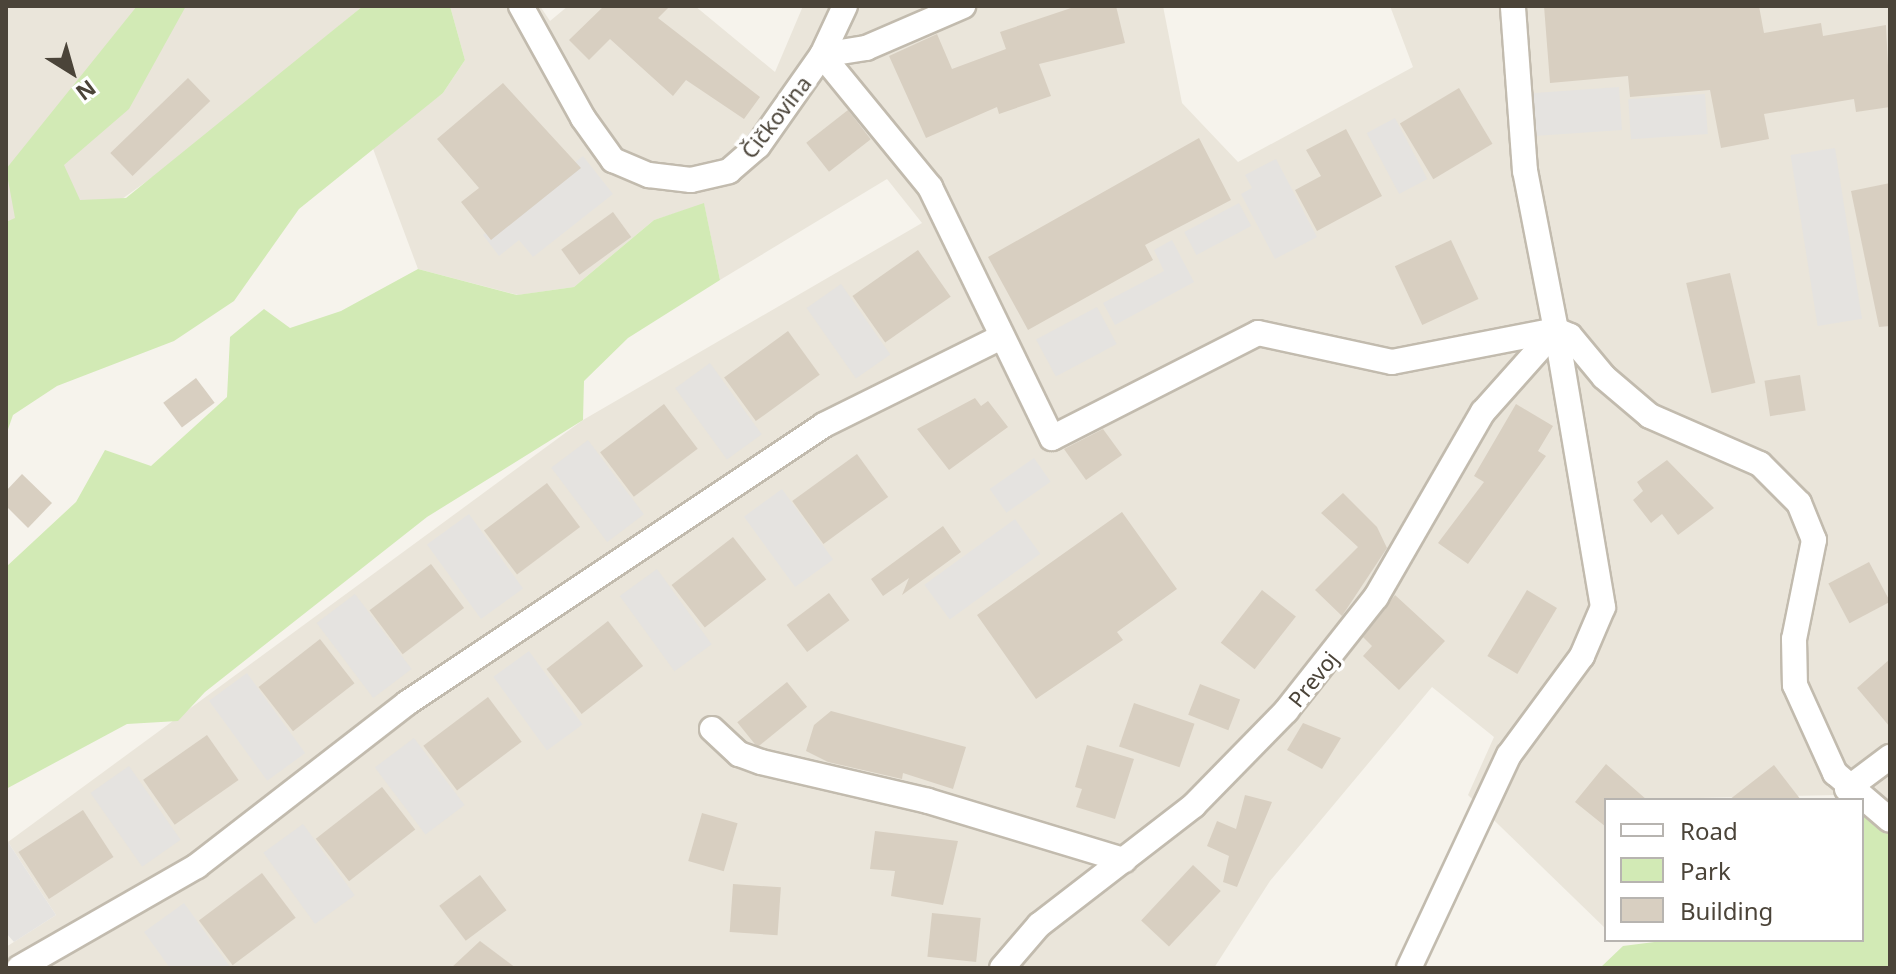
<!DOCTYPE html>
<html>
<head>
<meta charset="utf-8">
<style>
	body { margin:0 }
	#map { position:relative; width:1896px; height:974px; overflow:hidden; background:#f6f3ec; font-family:"Noto Sans",sans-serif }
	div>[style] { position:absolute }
	.residential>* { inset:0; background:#eae5da }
	.green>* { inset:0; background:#d2eab5 }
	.parking>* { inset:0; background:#e5e3e0; transform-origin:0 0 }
	.building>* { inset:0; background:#d8cfc1; transform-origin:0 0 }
	.roads { filter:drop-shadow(2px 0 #c2bbae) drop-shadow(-2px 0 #c2bbae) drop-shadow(0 2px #c2bbae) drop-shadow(0 -2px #c2bbae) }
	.street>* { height:24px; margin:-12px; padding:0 12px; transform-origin:12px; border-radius:12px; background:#fff }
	span { translate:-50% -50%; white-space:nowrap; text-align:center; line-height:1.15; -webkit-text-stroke:7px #fff; paint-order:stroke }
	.street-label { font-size:22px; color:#4b4439 }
	.frame { position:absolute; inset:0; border:8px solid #4b4439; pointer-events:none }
	.legend { position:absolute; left:1604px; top:798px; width:260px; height:144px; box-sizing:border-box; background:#fff; border:2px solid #b7b4b0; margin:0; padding:10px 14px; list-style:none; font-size:24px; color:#4b4439 }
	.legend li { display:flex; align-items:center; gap:16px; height:40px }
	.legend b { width:40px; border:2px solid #b7b4b0 }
	.north { position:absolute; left:32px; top:32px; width:80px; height:80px; -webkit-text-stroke:6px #fff; paint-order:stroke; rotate:143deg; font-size:22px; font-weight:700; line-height:32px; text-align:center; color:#4b4439 }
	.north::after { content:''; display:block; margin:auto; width:28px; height:36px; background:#4b4439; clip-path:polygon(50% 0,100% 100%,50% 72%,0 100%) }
</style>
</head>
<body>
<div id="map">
	<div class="residential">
		<div style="clip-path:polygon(6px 6px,363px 6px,182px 156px,6px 282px)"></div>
		<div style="clip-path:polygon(450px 6px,540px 6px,550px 21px,568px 6px,695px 6px,775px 72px,803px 6px,1163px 6px,1182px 103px,1238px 162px,1413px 67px,1390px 6px,1890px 6px,1890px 830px,1862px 800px,1838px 795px,1606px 800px,1606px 929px,1468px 795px,1494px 737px,1432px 687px,1270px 881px,1214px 968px,6px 968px,6px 947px,56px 915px,8px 842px,583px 420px,922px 223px,887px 179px,720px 280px,704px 204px,654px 220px,574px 287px,518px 295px,418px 269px,372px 146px,443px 93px,465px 60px)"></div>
	</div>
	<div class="green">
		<div style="clip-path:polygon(137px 6px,186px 6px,129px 109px,64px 165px,80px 200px,126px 198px,363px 6px,450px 6px,465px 60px,443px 93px,299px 209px,234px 301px,174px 341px,57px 386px,13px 415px,6px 435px,6px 222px,15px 218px,6px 169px)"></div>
		<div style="clip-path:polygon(704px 203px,720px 280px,628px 338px,584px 381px,583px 420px,427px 517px,205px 692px,178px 721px,127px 724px,6px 789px,6px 567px,76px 502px,105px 450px,151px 466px,227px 397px,230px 337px,264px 309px,290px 328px,341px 311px,418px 269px,517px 295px,574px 287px,654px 220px)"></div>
		<div style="clip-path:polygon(1862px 812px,1890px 830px,1890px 968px,1600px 968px,1623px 946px,1670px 940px,1862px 940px)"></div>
	</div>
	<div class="parking">
		<div style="left:1619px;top:87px;width:43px;height:88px;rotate:86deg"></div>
		<div style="left:1705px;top:94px;width:40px;height:77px;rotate:86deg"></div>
		<div style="left:1395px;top:118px;width:69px;height:32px;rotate:62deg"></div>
		<div style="left:1835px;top:148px;width:173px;height:45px;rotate:81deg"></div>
		<div style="clip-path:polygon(583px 156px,613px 194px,533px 257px,519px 240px,499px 256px,483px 235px)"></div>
		<div style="clip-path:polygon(1276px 159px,1317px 237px,1275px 259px,1241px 194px,1252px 188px,1245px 175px)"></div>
		<div style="left:1239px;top:203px;width:26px;height:62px;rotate:62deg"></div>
		<div style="clip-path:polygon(1172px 240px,1194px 282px,1115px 325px,1103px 303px,1164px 271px,1154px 250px)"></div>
		<div style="left:841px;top:284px;width:86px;height:42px;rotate:55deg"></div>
		<div style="left:1097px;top:307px;width:42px;height:69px;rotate:62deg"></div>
		<div style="left:710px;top:363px;width:88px;height:43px;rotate:54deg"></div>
		<div style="left:588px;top:440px;width:93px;height:46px;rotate:53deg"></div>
		<div style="left:1034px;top:458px;width:29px;height:54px;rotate:55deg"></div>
		<div style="left:782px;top:489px;width:87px;height:47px;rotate:54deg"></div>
		<div style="left:469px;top:514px;width:92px;height:52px;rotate:54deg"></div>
		<div style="left:1015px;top:519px;width:43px;height:112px;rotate:54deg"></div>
		<div style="left:657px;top:569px;width:93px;height:46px;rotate:54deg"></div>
		<div style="left:355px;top:594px;width:94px;height:48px;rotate:53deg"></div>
		<div style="left:529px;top:651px;width:91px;height:44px;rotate:54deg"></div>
		<div style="left:247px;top:673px;width:99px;height:47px;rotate:54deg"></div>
		<div style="left:414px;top:738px;width:84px;height:49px;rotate:53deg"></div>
		<div style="left:129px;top:766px;width:90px;height:47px;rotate:55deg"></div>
		<div style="left:303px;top:824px;width:88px;height:49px;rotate:54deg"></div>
		<div style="clip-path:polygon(8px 842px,56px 915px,14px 942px,6px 933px)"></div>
		<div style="clip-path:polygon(184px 903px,231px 968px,170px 968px,144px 932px)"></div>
	</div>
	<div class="building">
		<div style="clip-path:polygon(604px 6px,670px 6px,658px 18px,760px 97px,744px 119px,686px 80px,673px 96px,610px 39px,589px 60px,569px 40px)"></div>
		<div style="clip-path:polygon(1077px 6px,1116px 6px,1125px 43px,1039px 64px,1051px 96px,999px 114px,997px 107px,926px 138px,889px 56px,937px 34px,952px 69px,1006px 49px,1000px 32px)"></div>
		<div style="clip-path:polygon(1544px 6px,1759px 6px,1764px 33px,1821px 23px,1823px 36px,1886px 25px,1890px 107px,1856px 112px,1854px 99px,1764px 114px,1769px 139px,1721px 148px,1710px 90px,1630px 97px,1628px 76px,1550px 83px)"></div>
		<div style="left:188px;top:78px;width:32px;height:108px;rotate:46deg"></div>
		<div style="clip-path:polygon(503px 83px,581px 168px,491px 240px,461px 202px,479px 188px,437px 139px)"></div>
		<div style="left:1459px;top:88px;width:65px;height:69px;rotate:59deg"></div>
		<div style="left:848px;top:110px;width:37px;height:53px;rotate:52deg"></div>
		<div style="clip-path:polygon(1346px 129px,1382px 196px,1317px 231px,1295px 190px,1321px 176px,1306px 150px)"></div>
		<div style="clip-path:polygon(1199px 138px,1231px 200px,1145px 245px,1153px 260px,1028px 330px,988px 257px)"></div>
		<div style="clip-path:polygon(1890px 183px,1890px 326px,1879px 327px,1851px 191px)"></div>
		<div style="left:613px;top:212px;width:31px;height:64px;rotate:54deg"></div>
		<div style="left:1451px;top:240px;width:65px;height:62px;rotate:65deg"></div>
		<div style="left:918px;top:250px;width:57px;height:80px;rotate:55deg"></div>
		<div style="left:1730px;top:273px;width:113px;height:45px;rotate:77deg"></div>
		<div style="left:788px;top:331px;width:54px;height:79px;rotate:54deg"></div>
		<div style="left:1800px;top:375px;width:36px;height:36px;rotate:81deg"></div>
		<div style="left:196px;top:378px;width:31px;height:41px;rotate:53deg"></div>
		<div style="clip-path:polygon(975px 398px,981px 406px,988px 401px,1008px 427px,949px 470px,917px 429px)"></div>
		<div style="left:664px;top:404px;width:56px;height:80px;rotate:53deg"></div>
		<div style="clip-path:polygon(1516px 404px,1553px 426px,1538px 451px,1546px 456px,1468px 564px,1438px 543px,1484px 482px,1474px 476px)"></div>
		<div style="clip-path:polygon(1103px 429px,1122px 455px,1086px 480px,1064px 449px)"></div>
		<div style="left:857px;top:454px;width:53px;height:80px;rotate:54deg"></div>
		<div style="clip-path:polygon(1667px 460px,1714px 508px,1678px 535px,1662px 514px,1651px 523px,1633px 500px,1643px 491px,1637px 482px)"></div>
		<div style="clip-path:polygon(22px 474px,52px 503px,28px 528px,6px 506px,6px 491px)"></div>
		<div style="left:547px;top:483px;width:55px;height:79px;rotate:53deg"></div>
		<div style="clip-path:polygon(1343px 493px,1377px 527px,1387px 548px,1342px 616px,1315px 590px,1358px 547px,1321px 513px)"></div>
		<div style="clip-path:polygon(1122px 512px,1177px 589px,1117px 632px,1123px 640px,1036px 699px,977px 615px)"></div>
		<div style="clip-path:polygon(943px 526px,961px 552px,902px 595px,909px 578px,883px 596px,871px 579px)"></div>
		<div style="left:733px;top:537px;width:54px;height:78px;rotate:52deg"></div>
		<div style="left:1869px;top:562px;width:45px;height:46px;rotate:62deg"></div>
		<div style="left:431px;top:564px;width:55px;height:77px;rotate:53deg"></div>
		<div style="left:1262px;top:590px;width:43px;height:67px;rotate:38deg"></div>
		<div style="left:1527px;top:590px;width:35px;height:77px;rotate:31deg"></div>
		<div style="left:829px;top:593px;width:34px;height:53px;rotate:53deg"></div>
		<div style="clip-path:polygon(1395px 595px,1445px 641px,1399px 690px,1363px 656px,1372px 646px,1363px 637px)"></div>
		<div style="left:608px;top:621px;width:57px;height:78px;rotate:52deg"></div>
		<div style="left:320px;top:639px;width:56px;height:78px;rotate:52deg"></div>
		<div style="clip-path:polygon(1890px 659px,1890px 727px,1857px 688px)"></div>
		<div style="left:787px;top:682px;width:32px;height:64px;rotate:51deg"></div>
		<div style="left:1200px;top:684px;width:43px;height:33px;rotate:21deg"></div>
		<div style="left:488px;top:697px;width:56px;height:81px;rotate:53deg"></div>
		<div style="left:1134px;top:703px;width:64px;height:46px;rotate:19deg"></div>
		<div style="clip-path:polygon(831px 711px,966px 747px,953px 789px,903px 773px,902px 779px,828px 762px,806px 751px,814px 725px)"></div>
		<div style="clip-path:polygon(1303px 723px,1341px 738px,1322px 769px,1287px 750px)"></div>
		<div style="left:207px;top:735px;width:55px;height:78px;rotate:55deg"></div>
		<div style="clip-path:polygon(1087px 745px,1134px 759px,1115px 819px,1076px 807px,1082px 789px,1075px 787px)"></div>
		<div style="clip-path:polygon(1606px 764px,1647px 800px,1606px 800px,1606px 827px,1575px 802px)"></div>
		<div style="clip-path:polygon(1774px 765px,1801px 800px,1729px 800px)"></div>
		<div style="left:382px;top:787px;width:54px;height:84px;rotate:52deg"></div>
		<div style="clip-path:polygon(1245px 795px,1272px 802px,1237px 887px,1223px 882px,1229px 856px,1207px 846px,1217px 821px,1236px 829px)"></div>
		<div style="left:83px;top:810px;width:56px;height:77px;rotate:57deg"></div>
		<div style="left:702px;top:813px;width:37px;height:50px;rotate:16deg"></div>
		<div style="clip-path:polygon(875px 831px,958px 841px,943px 905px,891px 896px,895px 871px,870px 869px)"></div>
		<div style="left:1193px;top:865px;width:38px;height:76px;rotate:43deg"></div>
		<div style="left:262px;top:873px;width:56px;height:79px;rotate:53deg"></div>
		<div style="left:480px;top:875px;width:44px;height:51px;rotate:53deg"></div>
		<div style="left:733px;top:884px;width:48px;height:48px;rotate:4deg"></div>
		<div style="left:932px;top:913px;width:49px;height:44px;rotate:6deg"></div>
		<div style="clip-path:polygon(480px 941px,516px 968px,451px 968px)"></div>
	</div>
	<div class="roads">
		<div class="street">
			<div style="left:521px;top:6px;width:128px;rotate:61deg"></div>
			<div style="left:583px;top:118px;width:52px;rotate:54.5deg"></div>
			<div style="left:613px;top:160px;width:39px;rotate:23deg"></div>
			<div style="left:649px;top:175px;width:42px;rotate:6.8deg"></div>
			<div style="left:691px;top:180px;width:39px;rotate:-13deg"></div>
			<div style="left:729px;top:171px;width:38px;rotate:-41deg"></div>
			<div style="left:758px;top:146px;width:111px;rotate:-54.9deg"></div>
			<div style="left:822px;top:55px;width:54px;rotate:-64.9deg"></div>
			<div style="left:822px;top:55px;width:171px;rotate:50.7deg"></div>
			<div style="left:930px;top:187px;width:279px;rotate:64.1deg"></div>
			<div style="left:1052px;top:438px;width:231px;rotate:-27deg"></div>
			<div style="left:1258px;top:333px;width:137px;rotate:12.2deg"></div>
			<div style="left:1392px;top:362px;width:167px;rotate:-11deg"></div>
			<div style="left:822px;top:55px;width:45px;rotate:-9deg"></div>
			<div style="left:866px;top:48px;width:106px;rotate:-23.4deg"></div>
			<div style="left:1556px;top:330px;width:15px;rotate:23deg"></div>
			<div style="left:1570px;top:336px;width:53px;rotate:50.3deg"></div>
			<div style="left:1604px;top:377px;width:60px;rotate:40.3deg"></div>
			<div style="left:1650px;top:416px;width:120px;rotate:23.6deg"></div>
			<div style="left:1760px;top:464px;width:55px;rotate:45deg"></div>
			<div style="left:1799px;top:503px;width:40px;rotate:68deg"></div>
			<div style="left:1814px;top:540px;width:101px;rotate:101.4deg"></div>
			<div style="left:1794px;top:639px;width:46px;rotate:88.8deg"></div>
			<div style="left:1795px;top:685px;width:97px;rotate:65.6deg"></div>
			<div style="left:1835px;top:773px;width:72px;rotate:40.5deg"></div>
			<div style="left:712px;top:729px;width:37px;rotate:43deg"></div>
			<div style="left:739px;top:754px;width:23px;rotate:20deg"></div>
			<div style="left:761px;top:762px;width:171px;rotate:13.1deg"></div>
			<div style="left:928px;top:801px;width:205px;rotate:16.8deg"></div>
			<div style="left:1847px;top:789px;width:54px;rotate:-36.7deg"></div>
			<div style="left:19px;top:968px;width:205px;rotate:-29.8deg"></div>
			<div style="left:197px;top:866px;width:266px;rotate:-37.8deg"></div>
			<div style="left:407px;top:703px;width:501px;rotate:-33.69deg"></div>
			<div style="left:824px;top:425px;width:195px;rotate:-26.4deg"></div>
			<div style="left:1002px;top:968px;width:57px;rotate:-49.3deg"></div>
			<div style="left:1039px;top:925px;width:196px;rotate:-37.7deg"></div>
			<div style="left:1194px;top:805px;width:132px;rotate:-45.6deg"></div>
			<div style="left:1286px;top:711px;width:145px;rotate:-51.7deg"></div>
			<div style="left:1376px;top:597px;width:214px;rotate:-60deg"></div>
			<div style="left:1483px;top:412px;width:110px;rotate:-48.3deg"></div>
			<div style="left:1556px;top:330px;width:162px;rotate:-101deg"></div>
			<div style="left:1525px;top:171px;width:165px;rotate:-94.2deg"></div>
			<div style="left:1409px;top:968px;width:235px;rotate:-64.9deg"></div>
			<div style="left:1509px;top:755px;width:123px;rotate:-53.6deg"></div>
			<div style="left:1582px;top:656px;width:53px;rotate:-66.8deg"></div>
			<div style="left:1603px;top:607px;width:281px;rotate:-99.6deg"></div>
		</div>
	</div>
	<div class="street-label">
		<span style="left:776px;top:117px;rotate:-52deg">Čičkovina</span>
		<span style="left:1313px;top:679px;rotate:-51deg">Prevoj</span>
	</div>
	<div class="frame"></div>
	<ul class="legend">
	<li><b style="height:10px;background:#fff"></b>Road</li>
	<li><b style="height:22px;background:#d2eab5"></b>Park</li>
	<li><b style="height:22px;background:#d8cfc1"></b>Building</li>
	</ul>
	<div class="north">N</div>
</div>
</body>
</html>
